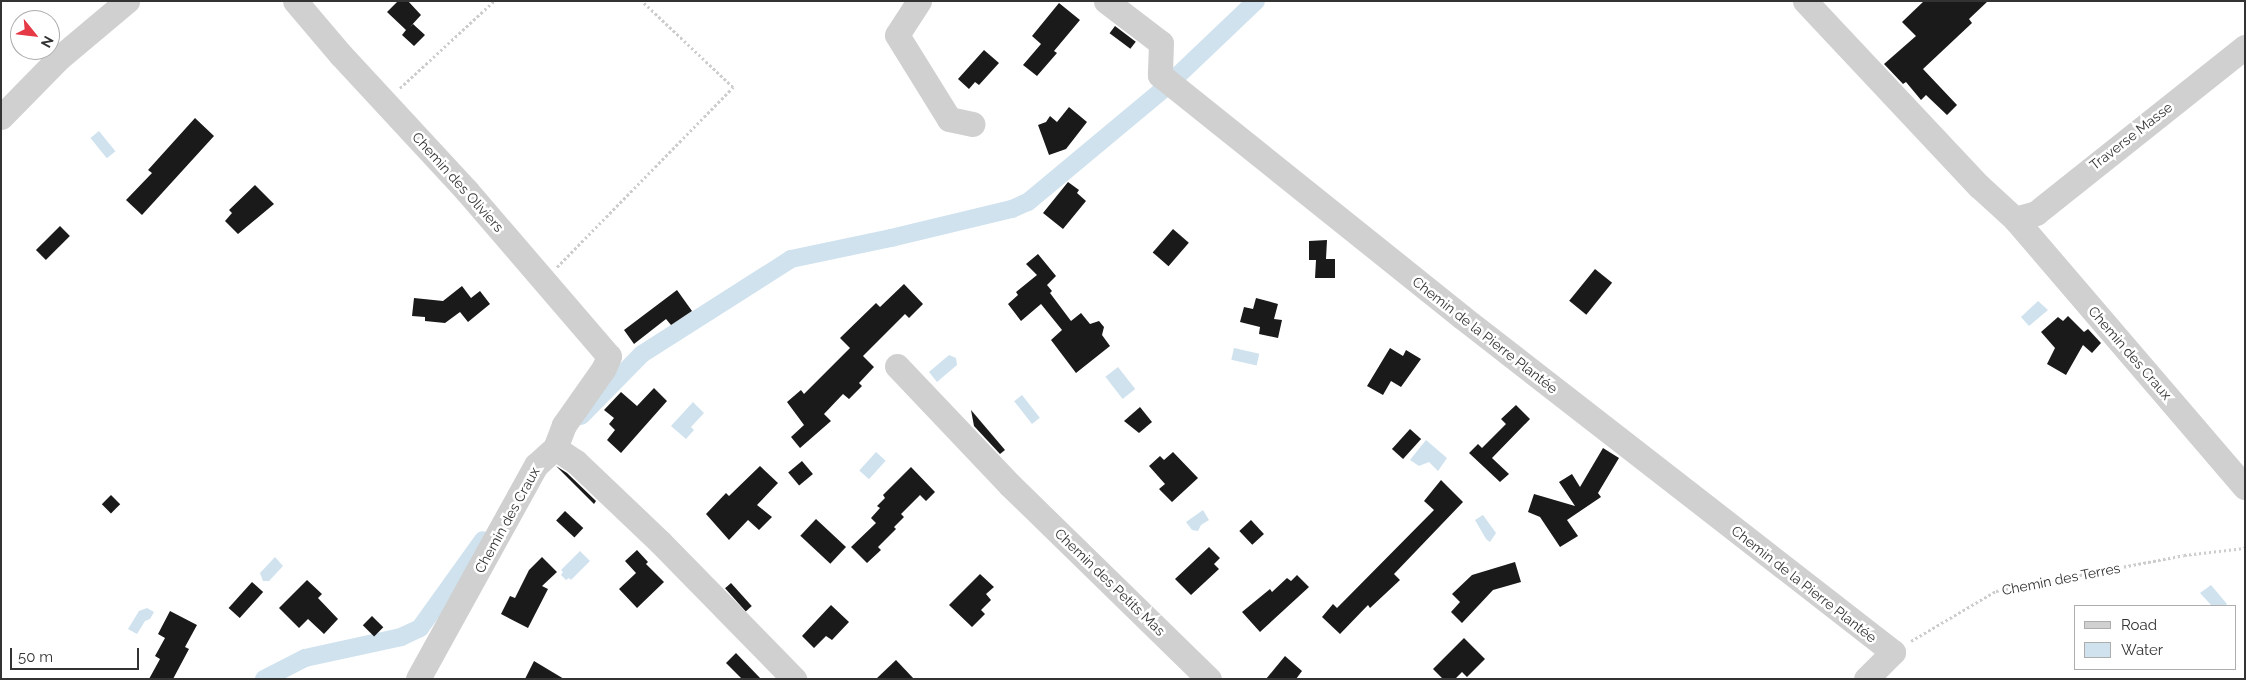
<!DOCTYPE html>
<html>
<head>
<meta charset="utf-8">
<style>
	body { margin:0 }
	#map { position:relative; width:2246px; height:680px; overflow:hidden; background:#fff; font-family:Raleway,sans-serif }
	div>[style] { position:absolute }
	.water>* { inset:0; background:#cfe2ee; transform-origin:0 0 }
	.canal>* { height:18px; margin:-9px; padding:0 9px; transform-origin:9px; border-radius:9px; background:#cfe2ee }
	.building>* { inset:0; background:#1a1a1a; transform-origin:0 0 }
	.path>* { height:3px; margin-top:-1.5px; transform-origin:0; background:repeating-linear-gradient(90deg,#cdcdcd 0 2.5px,transparent 0 5px) }
	.minor>* { height:25px; margin:-12.5px; padding:0 12.5px; transform-origin:12.5px; border-radius:12.5px; background:#d0d0d0 }
	span { translate:-50% -50%; white-space:nowrap; text-align:center; line-height:1.15; -webkit-text-stroke:5px #fff; paint-order:stroke }
	.street-label { font-size:14px; color:#333 }
	.frame { position:absolute; inset:0; border:2px solid #333; pointer-events:none }
	.legend { position:absolute; left:2074px; top:605px; width:162px; height:65px; box-sizing:border-box; background:#fff; border:1px solid #adadad; margin:0; padding:6px 9px; list-style:none; font-size:15px; color:#333 }
	.legend li { display:flex; align-items:center; gap:10px; height:25px }
	.legend b { width:25px; border:1px solid #adadad }
	.north { position:absolute; left:10px; top:10px; width:50px; height:50px; box-sizing:border-box; background:#fff; border:1px solid #adadad; border-radius:50%; rotate:119deg; font-size:14px; font-weight:700; line-height:20px; text-align:center; color:#333 }
	.north::after { content:''; display:block; margin:auto; width:18px; height:22px; background:#e63946; clip-path:polygon(50% 0,100% 100%,50% 72%,0 100%) }
	.scale { position:absolute; left:10px; top:648px; width:129px; height:22px; box-sizing:border-box; border:2px solid #333; border-top:0; padding-left:6px; font-size:15px; line-height:18px; white-space:nowrap; color:#333; -webkit-text-stroke:4px #fff; paint-order:stroke }
</style>
</head>
<body>
<div id="map">
	<div class="water">
		<div style="left:99px;top:131px;width:26px;height:11px;rotate:51deg"></div>
		<div style="clip-path:polygon(2038px 301px,2048px 310px,2029px 326px,2021px 317px)"></div>
		<div style="left:1234px;top:348px;width:26px;height:12px;rotate:13deg"></div>
		<div style="clip-path:polygon(949px 355px,956px 358px,957px 365px,937px 382px,929px 372px)"></div>
		<div style="left:1118px;top:367px;width:28px;height:16px;rotate:52deg"></div>
		<div style="left:1022px;top:395px;width:29px;height:10px;rotate:52deg"></div>
		<div style="clip-path:polygon(693px 402px,704px 413px,691px 427px,694px 430px,686px 439px,671px 426px)"></div>
		<div style="clip-path:polygon(1426px 440px,1447px 458px,1438px 471px,1429px 462px,1419px 466px,1410px 460px)"></div>
		<div style="left:876px;top:452px;width:13px;height:25px;rotate:42deg"></div>
		<div style="clip-path:polygon(1203px 510px,1209px 520px,1201px 525px,1198px 531px,1192px 530px,1186px 522px)"></div>
		<div style="clip-path:polygon(1483px 515px,1496px 533px,1490px 542px,1486px 539px,1475px 520px)"></div>
		<div style="clip-path:polygon(580px 551px,590px 561px,571px 580px,569px 578px,566px 580px,561px 575px,563px 572px,561px 570px)"></div>
		<div style="clip-path:polygon(275px 557px,283px 566px,269px 581px,263px 581px,260px 573px)"></div>
		<div style="clip-path:polygon(2211px 585px,2227px 604px,2224px 606px,2212px 606px,2200px 593px)"></div>
		<div style="clip-path:polygon(147px 608px,154px 612px,150px 619px,145px 621px,137px 634px,128px 629px,139px 611px)"></div>
	</div>
	<div class="canal">
		<div style="left:1172px;top:81px;width:116px;rotate:-43.6deg"></div>
		<div style="left:581px;top:416px;width:87px;rotate:-45.5deg"></div>
		<div style="left:642px;top:354px;width:177px;rotate:-32.5deg"></div>
		<div style="left:791px;top:259px;width:102px;rotate:-11.9deg"></div>
		<div style="left:891px;top:238px;width:124px;rotate:-13.5deg"></div>
		<div style="left:1012px;top:209px;width:17px;rotate:-24deg"></div>
		<div style="left:1028px;top:202px;width:180px;rotate:-39.8deg"></div>
		<div style="left:264px;top:679px;width:46px;rotate:-27.1deg"></div>
		<div style="left:305px;top:658px;width:98px;rotate:-12.3deg"></div>
		<div style="left:401px;top:637px;width:21px;rotate:-25deg"></div>
		<div style="left:420px;top:628px;width:108px;rotate:-54.4deg"></div>
	</div>
	<div class="building">
		<div style="clip-path:polygon(398px 1px,408px 1px,421px 15px,410px 27px,413px 24px,425px 35px,414px 46px,402px 35px,406px 30px,387px 12px)"></div>
		<div style="clip-path:polygon(1924px 1px,1988px 1px,1969px 19px,1972px 23px,1923px 69px,1957px 105px,1947px 115px,1926px 95px,1921px 100px,1906px 82px,1903px 84px,1884px 64px,1916px 36px,1902px 22px)"></div>
		<div style="clip-path:polygon(1059px 3px,1080px 20px,1054px 51px,1057px 53px,1037px 76px,1023px 65px,1041px 44px,1032px 36px)"></div>
		<div style="left:1115px;top:26px;width:26px;height:9px;rotate:37deg"></div>
		<div style="clip-path:polygon(984px 50px,999px 63px,979px 85px,975px 82px,969px 89px,958px 79px)"></div>
		<div style="clip-path:polygon(1069px 107px,1087px 122px,1066px 149px,1049px 155px,1038px 125px,1046px 122px,1050px 116px,1057px 122px)"></div>
		<div style="clip-path:polygon(195px 118px,214px 136px,142px 215px,126px 200px,152px 173px,148px 170px)"></div>
		<div style="clip-path:polygon(1068px 182px,1079px 190px,1077px 193px,1086px 201px,1063px 229px,1043px 213px)"></div>
		<div style="clip-path:polygon(255px 185px,274px 204px,238px 234px,225px 221px,232px 213px,229px 210px)"></div>
		<div style="left:60px;top:226px;width:14px;height:34px;rotate:45deg"></div>
		<div style="left:1173px;top:229px;width:21px;height:31px;rotate:41deg"></div>
		<div style="clip-path:polygon(1327px 240px,1326px 259px,1335px 259px,1335px 278px,1315px 278px,1316px 260px,1309px 260px,1309px 241px)"></div>
		<div style="clip-path:polygon(1038px 254px,1056px 276px,1047px 285px,1052px 291px,1050px 293px,1071px 321px,1081px 313px,1090px 324px,1099px 321px,1104px 327px,1102px 335px,1110px 346px,1076px 373px,1051px 340px,1062px 330px,1041px 304px,1021px 321px,1008px 304px,1018px 295px,1016px 292px,1037px 275px,1026px 264px)"></div>
		<div style="left:1595px;top:269px;width:22px;height:41px;rotate:39deg"></div>
		<div style="clip-path:polygon(904px 284px,923px 304px,909px 318px,905px 314px,863px 356px,874px 367px,859px 383px,862px 386px,849px 399px,843px 394px,824px 414px,831px 421px,800px 448px,791px 437px,804px 425px,787px 402px,801px 390px,804px 394px,850px 348px,840px 338px,876px 303px,880px 307px)"></div>
		<div style="clip-path:polygon(462px 286px,471px 298px,480px 291px,490px 304px,468px 322px,460px 312px,445px 323px,425px 321px,425px 317px,412px 316px,414px 298px,443px 301px)"></div>
		<div style="clip-path:polygon(677px 290px,692px 311px,671px 325px,666px 319px,634px 344px,624px 330px)"></div>
		<div style="clip-path:polygon(1256px 298px,1278px 304px,1274px 319px,1282px 320px,1278px 338px,1259px 334px,1260px 327px,1240px 322px,1244px 307px,1253px 309px)"></div>
		<div style="clip-path:polygon(2068px 316px,2084px 332px,2088px 329px,2101px 343px,2092px 353px,2083px 345px,2066px 375px,2047px 364px,2055px 348px,2041px 332px,2058px 317px,2063px 321px)"></div>
		<div style="clip-path:polygon(1390px 348px,1403px 356px,1406px 350px,1421px 359px,1401px 387px,1391px 381px,1383px 395px,1367px 386px)"></div>
		<div style="clip-path:polygon(654px 388px,667px 401px,621px 453px,607px 440px,615px 430px,609px 424px,614px 418px,604px 410px,621px 392px,637px 406px)"></div>
		<div style="clip-path:polygon(1516px 405px,1530px 419px,1492px 458px,1509px 474px,1500px 482px,1469px 453px,1478px 444px,1482px 448px,1506px 424px,1501px 419px)"></div>
		<div style="clip-path:polygon(1140px 407px,1152px 422px,1139px 433px,1124px 421px)"></div>
		<div style="clip-path:polygon(971px 410px,1005px 450px,1000px 454px,974px 426px)"></div>
		<div style="left:1410px;top:429px;width:15px;height:27px;rotate:42deg"></div>
		<div style="clip-path:polygon(1603px 448px,1619px 458px,1598px 493px,1601px 497px,1567px 520px,1578px 536px,1560px 547px,1540px 517px,1528px 512px,1534px 494px,1575px 506px,1559px 482px,1572px 474px,1580px 487px)"></div>
		<div style="clip-path:polygon(1173px 452px,1198px 478px,1172px 502px,1159px 489px,1165px 484px,1149px 466px,1160px 456px,1164px 460px)"></div>
		<div style="left:802px;top:461px;width:17px;height:18px;rotate:50deg"></div>
		<div style="clip-path:polygon(556px 466px,567px 473px,596px 501px,594px 504px)"></div>
		<div style="clip-path:polygon(760px 466px,778px 483px,757px 505px,772px 517px,759px 530px,748px 520px,729px 540px,706px 514px,726px 493px,729px 496px)"></div>
		<div style="clip-path:polygon(911px 467px,935px 492px,926px 501px,920px 495px,901px 514px,904px 517px,894px 527px,896px 529px,878px 547px,881px 550px,867px 563px,851px 547px,876px 523px,871px 518px,880px 508px,877px 506px,885px 498px,883px 495px)"></div>
		<div style="clip-path:polygon(1441px 480px,1463px 502px,1394px 574px,1400px 580px,1370px 608px,1368px 605px,1340px 634px,1322px 617px,1333px 604px,1337px 608px,1434px 510px,1424px 501px)"></div>
		<div style="left:111px;top:495px;width:13px;height:13px;rotate:45deg"></div>
		<div style="left:565px;top:511px;width:25px;height:13px;rotate:43deg"></div>
		<div style="left:816px;top:519px;width:41px;height:23px;rotate:43deg"></div>
		<div style="left:1251px;top:520px;width:19px;height:16px;rotate:47deg"></div>
		<div style="clip-path:polygon(1209px 547px,1220px 558px,1214px 564px,1219px 569px,1191px 595px,1175px 579px)"></div>
		<div style="clip-path:polygon(637px 550px,648px 562px,646px 564px,664px 582px,637px 608px,619px 589px,636px 573px,625px 561px)"></div>
		<div style="clip-path:polygon(542px 557px,557px 572px,542px 586px,548px 589px,528px 628px,501px 614px,510px 596px,515px 598px,529px 570px)"></div>
		<div style="clip-path:polygon(1515px 562px,1521px 582px,1493px 590px,1462px 623px,1451px 612px,1460px 602px,1452px 594px,1472px 575px)"></div>
		<div style="clip-path:polygon(980px 574px,994px 587px,986px 594px,991px 600px,981px 610px,985px 614px,972px 627px,949px 605px)"></div>
		<div style="clip-path:polygon(1297px 575px,1309px 587px,1260px 632px,1242px 612px,1270px 589px,1272px 592px,1287px 578px,1291px 581px)"></div>
		<div style="clip-path:polygon(307px 580px,322px 594px,318px 598px,338px 619px,324px 634px,308px 619px,299px 628px,279px 608px)"></div>
		<div style="left:252px;top:582px;width:15px;height:35px;rotate:42deg"></div>
		<div style="left:731px;top:583px;width:31px;height:8px;rotate:48deg"></div>
		<div style="clip-path:polygon(831px 605px,849px 622px,832px 640px,826px 636px,814px 648px,802px 636px)"></div>
		<div style="clip-path:polygon(170px 611px,197px 625px,185px 647px,189px 649px,173px 679px,149px 679px,160px 659px,155px 656px,165px 638px,158px 634px)"></div>
		<div style="left:372px;top:616px;width:16px;height:13px;rotate:45deg"></div>
		<div style="clip-path:polygon(1464px 638px,1485px 659px,1467px 677px,1462px 672px,1455px 679px,1443px 679px,1433px 669px)"></div>
		<div style="clip-path:polygon(736px 653px,761px 679px,742px 679px,726px 663px)"></div>
		<div style="clip-path:polygon(1285px 656px,1302px 671px,1296px 679px,1266px 679px)"></div>
		<div style="clip-path:polygon(896px 660px,914px 679px,876px 679px)"></div>
		<div style="clip-path:polygon(534px 661px,564px 679px,525px 679px)"></div>
	</div>
	<div class="path">
		<div style="left:400px;top:88px;width:128px;rotate:-42.8deg"></div>
		<div style="left:557px;top:267px;width:252px;rotate:-45.6deg"></div>
		<div style="left:733px;top:87px;width:125px;rotate:-136.6deg"></div>
		<div style="left:1911px;top:641px;width:99px;rotate:-30.5deg"></div>
		<div style="left:1996px;top:591px;width:191px;rotate:-10.8deg"></div>
		<div style="left:2184px;top:555px;width:61px;rotate:-6.5deg"></div>
	</div>
	<div class="minor">
		<div style="left:295px;top:1px;width:71px;rotate:49.6deg"></div>
		<div style="left:341px;top:55px;width:184px;rotate:47.2deg"></div>
		<div style="left:466px;top:190px;width:219px;rotate:49.3deg"></div>
		<div style="left:609px;top:356px;width:13px;rotate:113deg"></div>
		<div style="left:604px;top:368px;width:70px;rotate:125.1deg"></div>
		<div style="left:564px;top:425px;width:25px;rotate:111deg"></div>
		<div style="left:555px;top:448px;width:25px;rotate:138deg"></div>
		<div style="left:536px;top:465px;width:244px;rotate:118.9deg"></div>
		<div style="left:919px;top:1px;width:40px;rotate:122.9deg"></div>
		<div style="left:897px;top:35px;width:99px;rotate:58.2deg"></div>
		<div style="left:949px;top:119px;width:24px;rotate:12deg"></div>
		<div style="left:1106px;top:1px;width:69px;rotate:37.4deg"></div>
		<div style="left:1161px;top:43px;width:32px;rotate:92deg"></div>
		<div style="left:1160px;top:75px;width:387px;rotate:38.7deg"></div>
		<div style="left:1462px;top:317px;width:546px;rotate:37.86deg"></div>
		<div style="left:1893px;top:652px;width:38px;rotate:135deg"></div>
		<div style="left:1805px;top:1px;width:254px;rotate:46.8deg"></div>
		<div style="left:1979px;top:186px;width:49px;rotate:42.5deg"></div>
		<div style="left:2015px;top:219px;width:353px;rotate:49.4deg"></div>
		<div style="left:1px;top:117px;width:83px;rotate:-45.5deg"></div>
		<div style="left:59px;top:58px;width:89px;rotate:-40deg"></div>
		<div style="left:2015px;top:219px;width:22px;rotate:-16deg"></div>
		<div style="left:2036px;top:213px;width:267px;rotate:-38.5deg"></div>
		<div style="left:897px;top:366px;width:164px;rotate:46.5deg"></div>
		<div style="left:1010px;top:485px;width:278px;rotate:44.3deg"></div>
		<div style="left:555px;top:448px;width:25px;rotate:34deg"></div>
		<div style="left:576px;top:462px;width:116px;rotate:43.6deg"></div>
		<div style="left:660px;top:542px;width:192px;rotate:45.6deg"></div>
	</div>
	<div class="street-label">
		<span style="left:2131px;top:136px;rotate:-38deg">Traverse Masse</span>
		<span style="left:458px;top:182px;rotate:48deg">Chemin des Oliviers</span>
		<span style="left:1485px;top:335px;rotate:38deg">Chemin de la Pierre Plantée</span>
		<span style="left:2130px;top:353px;rotate:49deg">Chemin des Craux</span>
		<span style="left:507px;top:520px;rotate:-61deg">Chemin des Craux</span>
		<span style="left:2061px;top:579px;rotate:-11deg">Chemin des Terres</span>
		<span style="left:1110px;top:582px;rotate:44deg">Chemin des Petits Mas</span>
		<span style="left:1804px;top:584px;rotate:38deg">Chemin de la Pierre Plantée</span>
	</div>
	<div class="frame"></div>
	<ul class="legend">
	<li><b style="height:6px;background:#d0d0d0"></b>Road</li>
	<li><b style="height:14px;background:#cfe2ee"></b>Water</li>
	</ul>
	<div class="north">N</div>
	<div class="scale">50 m</div>
</div>
</body>
</html>
